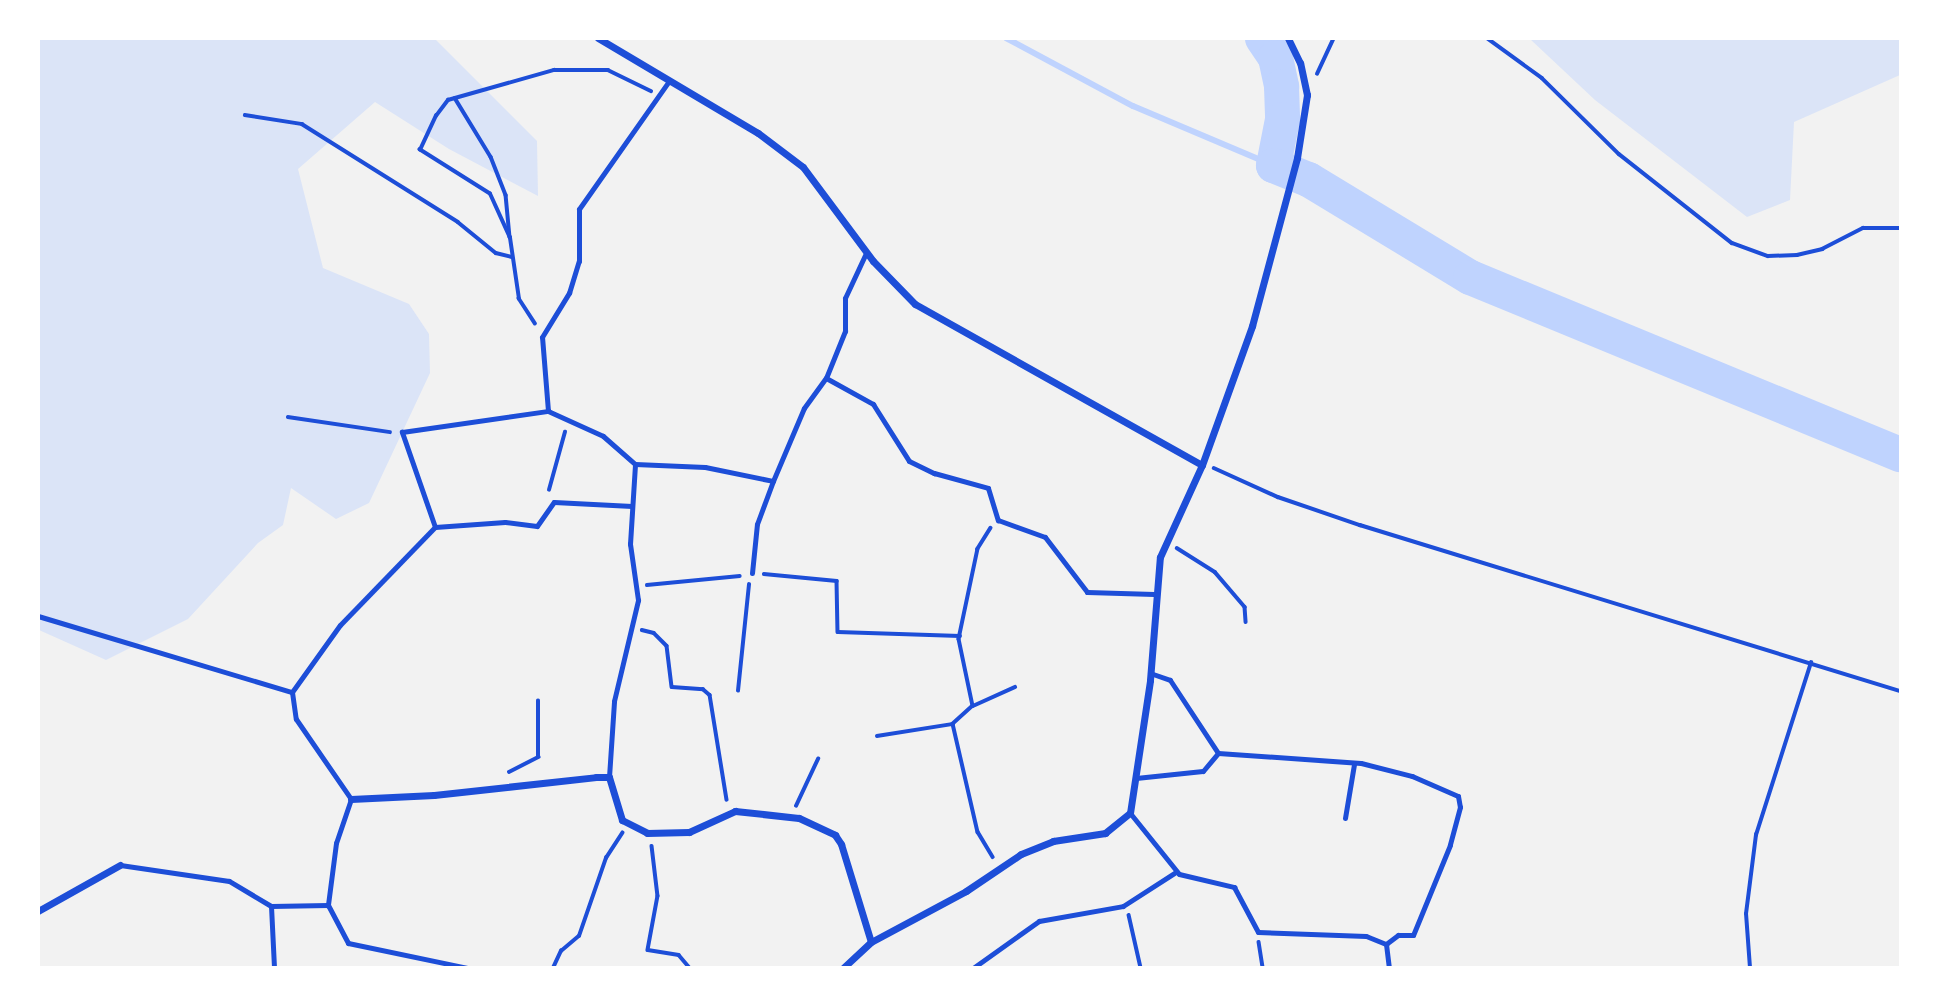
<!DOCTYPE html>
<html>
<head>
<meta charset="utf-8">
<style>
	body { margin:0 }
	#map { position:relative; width:1939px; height:1006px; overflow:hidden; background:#f2f2f2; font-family:Signika,sans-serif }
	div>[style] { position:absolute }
	.green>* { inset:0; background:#dbe4f7 }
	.stream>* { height:6px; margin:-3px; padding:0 3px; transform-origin:3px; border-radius:3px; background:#bfd3fe }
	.river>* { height:35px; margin:-17.5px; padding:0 17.5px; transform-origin:17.5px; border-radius:17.5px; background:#bfd3fe }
	.path>* { height:3.5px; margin:-1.75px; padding:0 1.75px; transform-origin:1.75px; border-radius:1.75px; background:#1d4ed8 }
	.service>* { height:5px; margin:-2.5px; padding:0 2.5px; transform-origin:2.5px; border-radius:2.5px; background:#1d4ed8 }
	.minor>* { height:7px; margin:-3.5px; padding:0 3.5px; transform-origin:3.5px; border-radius:3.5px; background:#1d4ed8 }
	span { translate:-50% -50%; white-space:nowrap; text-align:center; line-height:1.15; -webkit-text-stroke:5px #fff; paint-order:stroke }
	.frame { position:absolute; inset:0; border:40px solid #fff; pointer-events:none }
</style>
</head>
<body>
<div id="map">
	<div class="green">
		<div style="clip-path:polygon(39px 39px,435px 39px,537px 141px,538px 196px,449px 149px,375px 102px,298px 169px,323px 268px,409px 304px,429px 334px,430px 373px,369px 503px,336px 519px,291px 488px,283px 525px,258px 543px,188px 619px,106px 660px,39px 630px)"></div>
		<div style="clip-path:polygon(1530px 39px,1900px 39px,1900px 75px,1794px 122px,1790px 200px,1747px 217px,1595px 100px)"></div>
	</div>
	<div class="stream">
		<div style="left:1006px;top:38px;width:144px;rotate:28.2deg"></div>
		<div style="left:1133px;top:106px;width:152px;rotate:22.9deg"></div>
	</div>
	<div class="river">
		<div style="left:1262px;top:38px;width:23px;rotate:56deg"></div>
		<div style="left:1275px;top:57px;width:30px;rotate:78deg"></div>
		<div style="left:1281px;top:86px;width:33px;rotate:88deg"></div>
		<div style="left:1282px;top:119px;width:47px;rotate:101.1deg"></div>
		<div style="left:1273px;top:165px;width:38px;rotate:22deg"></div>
		<div style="left:1308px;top:179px;width:189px;rotate:31.2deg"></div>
		<div style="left:1470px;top:277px;width:465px;rotate:22.4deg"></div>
	</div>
	<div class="path">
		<div style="left:1487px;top:38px;width:68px;rotate:36deg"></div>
		<div style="left:1542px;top:78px;width:108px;rotate:44.6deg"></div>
		<div style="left:1619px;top:154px;width:144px;rotate:38.2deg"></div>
		<div style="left:1732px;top:243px;width:38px;rotate:20deg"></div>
		<div style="left:1768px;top:256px;width:29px;rotate:-2deg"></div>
		<div style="left:1797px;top:255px;width:26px;rotate:-13deg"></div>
		<div style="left:1822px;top:249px;width:46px;rotate:-27.1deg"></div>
		<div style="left:1863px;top:228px;width:37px"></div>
		<div style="left:1317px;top:74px;width:40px;rotate:-65deg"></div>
		<div style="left:455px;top:98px;width:69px;rotate:58.6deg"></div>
		<div style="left:491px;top:157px;width:41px;rotate:68.5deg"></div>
		<div style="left:506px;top:195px;width:42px;rotate:84.6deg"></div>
		<div style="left:245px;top:115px;width:58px;rotate:9deg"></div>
		<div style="left:302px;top:124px;width:184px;rotate:32.1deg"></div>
		<div style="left:458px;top:222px;width:49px;rotate:39.2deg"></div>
		<div style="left:496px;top:253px;width:16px;rotate:14deg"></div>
		<div style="left:535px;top:324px;width:30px;rotate:-123deg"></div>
		<div style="left:519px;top:299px;width:62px;rotate:-98.4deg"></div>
		<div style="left:510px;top:238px;width:48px;rotate:-114.4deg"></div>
		<div style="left:490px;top:194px;width:83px;rotate:-147.8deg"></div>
		<div style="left:420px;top:150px;width:38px;rotate:-65deg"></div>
		<div style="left:436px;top:116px;width:20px;rotate:-53deg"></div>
		<div style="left:448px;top:100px;width:110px;rotate:-15.8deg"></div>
		<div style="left:554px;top:70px;width:54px"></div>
		<div style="left:608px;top:70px;width:48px;rotate:26deg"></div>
		<div style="left:288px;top:417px;width:103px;rotate:8.4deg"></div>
		<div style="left:1214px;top:468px;width:70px;rotate:24.4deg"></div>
		<div style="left:1278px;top:497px;width:87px;rotate:18.9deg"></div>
		<div style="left:1360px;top:525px;width:565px;rotate:17.09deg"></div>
		<div style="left:549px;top:490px;width:60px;rotate:-74.6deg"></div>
		<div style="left:991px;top:528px;width:25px;rotate:122deg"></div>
		<div style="left:978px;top:549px;width:92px;rotate:101.9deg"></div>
		<div style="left:959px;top:639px;width:68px;rotate:78.2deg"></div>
		<div style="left:973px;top:706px;width:27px;rotate:138deg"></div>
		<div style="left:953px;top:724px;width:111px;rotate:77deg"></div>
		<div style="left:978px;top:832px;width:29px;rotate:59deg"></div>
		<div style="left:1177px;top:548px;width:45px;rotate:32.3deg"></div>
		<div style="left:1215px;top:572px;width:46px;rotate:49.4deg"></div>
		<div style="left:1245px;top:607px;width:15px;rotate:86deg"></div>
		<div style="left:764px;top:574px;width:73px;rotate:5.5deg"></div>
		<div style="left:837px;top:581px;width:51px;rotate:88.9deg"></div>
		<div style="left:838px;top:632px;width:122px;rotate:1.9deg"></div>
		<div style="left:647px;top:585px;width:93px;rotate:-5.5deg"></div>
		<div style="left:642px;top:630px;width:12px;rotate:14deg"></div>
		<div style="left:654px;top:633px;width:18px;rotate:45deg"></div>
		<div style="left:667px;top:646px;width:41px;rotate:83deg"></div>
		<div style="left:672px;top:687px;width:31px;rotate:4deg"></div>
		<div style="left:703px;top:689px;width:9px;rotate:41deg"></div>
		<div style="left:710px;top:695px;width:106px;rotate:80.8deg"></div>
		<div style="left:738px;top:691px;width:107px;rotate:-84.1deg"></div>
		<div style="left:973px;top:706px;width:46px;rotate:-24.3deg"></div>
		<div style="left:877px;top:736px;width:77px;rotate:-9deg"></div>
		<div style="left:509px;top:772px;width:33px;rotate:-27deg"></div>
		<div style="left:538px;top:757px;width:56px;rotate:-90deg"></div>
		<div style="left:796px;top:806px;width:52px;rotate:-64.9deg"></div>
		<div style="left:652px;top:846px;width:50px;rotate:83.2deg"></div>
		<div style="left:658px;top:896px;width:55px;rotate:100.5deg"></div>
		<div style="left:648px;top:950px;width:31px;rotate:9deg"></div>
		<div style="left:679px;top:955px;width:17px;rotate:50deg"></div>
		<div style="left:1129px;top:915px;width:54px;rotate:77.2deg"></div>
		<div style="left:1259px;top:942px;width:26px;rotate:81deg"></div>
		<div style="left:553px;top:968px;width:19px;rotate:-65deg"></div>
		<div style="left:561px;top:951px;width:23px;rotate:-40deg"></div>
		<div style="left:579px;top:936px;width:83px;rotate:-70.9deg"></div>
		<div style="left:606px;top:858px;width:30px;rotate:-57deg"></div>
		<div style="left:1750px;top:968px;width:54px;rotate:-94.2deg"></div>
		<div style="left:1746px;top:914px;width:80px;rotate:-82.8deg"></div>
		<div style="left:1756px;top:835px;width:181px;rotate:-72.3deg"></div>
	</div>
	<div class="service">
		<div style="left:826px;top:378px;width:51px;rotate:-68deg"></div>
		<div style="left:845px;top:331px;width:33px;rotate:-90deg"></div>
		<div style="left:845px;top:298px;width:50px;rotate:-65deg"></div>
		<div style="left:548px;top:411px;width:60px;rotate:24.4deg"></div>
		<div style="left:603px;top:436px;width:43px;rotate:41.2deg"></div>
		<div style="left:435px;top:527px;width:70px;rotate:-4.1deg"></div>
		<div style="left:505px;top:522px;width:32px;rotate:7deg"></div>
		<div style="left:537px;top:526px;width:29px;rotate:-55deg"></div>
		<div style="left:554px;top:502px;width:78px;rotate:2.9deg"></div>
		<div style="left:752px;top:573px;width:49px;rotate:-84.2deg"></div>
		<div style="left:757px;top:524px;width:46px;rotate:-69.6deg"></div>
		<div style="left:38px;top:616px;width:265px;rotate:16.7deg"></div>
		<div style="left:292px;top:692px;width:27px;rotate:82deg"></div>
		<div style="left:296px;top:719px;width:97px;rotate:55.5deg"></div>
		<div style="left:351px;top:799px;width:46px;rotate:108.8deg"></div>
		<div style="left:336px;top:843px;width:63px;rotate:97.4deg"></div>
		<div style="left:328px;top:905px;width:57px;rotate:179deg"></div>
		<div style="left:271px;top:906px;width:49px;rotate:-149.2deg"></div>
		<div style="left:229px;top:881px;width:110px;rotate:-171.6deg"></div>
		<div style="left:1150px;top:673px;width:21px;rotate:19deg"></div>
		<div style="left:1170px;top:680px;width:87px;rotate:56.7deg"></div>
		<div style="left:1218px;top:753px;width:143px;rotate:4deg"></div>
		<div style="left:1361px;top:763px;width:53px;rotate:14.3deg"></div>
		<div style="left:1412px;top:776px;width:50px;rotate:23.5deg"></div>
		<div style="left:1458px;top:796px;width:11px;rotate:80deg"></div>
		<div style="left:1460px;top:807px;width:39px;rotate:105deg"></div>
		<div style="left:1450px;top:845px;width:97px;rotate:112.3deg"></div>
		<div style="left:1413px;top:935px;width:15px;rotate:180deg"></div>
		<div style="left:1398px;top:935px;width:15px;rotate:143deg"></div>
		<div style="left:292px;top:692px;width:82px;rotate:-54.4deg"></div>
		<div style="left:340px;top:625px;width:136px;rotate:-45.9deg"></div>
		<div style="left:435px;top:527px;width:101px;rotate:-109.2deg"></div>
		<div style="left:402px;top:432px;width:148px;rotate:-8.2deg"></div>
		<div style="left:548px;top:411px;width:74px;rotate:-94.6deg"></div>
		<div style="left:542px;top:337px;width:52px;rotate:-58.5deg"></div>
		<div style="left:569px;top:293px;width:34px;rotate:-73deg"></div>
		<div style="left:579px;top:261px;width:52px;rotate:-90deg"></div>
		<div style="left:579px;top:209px;width:156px;rotate:-54.9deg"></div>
		<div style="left:609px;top:777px;width:76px;rotate:-86.2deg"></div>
		<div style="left:614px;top:701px;width:104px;rotate:-76.6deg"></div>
		<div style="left:638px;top:600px;width:57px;rotate:-98.1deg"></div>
		<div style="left:630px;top:544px;width:80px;rotate:-86.4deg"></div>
		<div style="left:635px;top:464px;width:70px;rotate:2.5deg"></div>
		<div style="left:705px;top:467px;width:69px;rotate:11.6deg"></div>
		<div style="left:773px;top:481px;width:79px;rotate:-67deg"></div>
		<div style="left:804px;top:408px;width:37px;rotate:-54deg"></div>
		<div style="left:826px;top:378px;width:54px;rotate:29deg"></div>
		<div style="left:873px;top:404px;width:67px;rotate:57.7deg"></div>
		<div style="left:909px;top:461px;width:28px;rotate:26deg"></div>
		<div style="left:934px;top:473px;width:56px;rotate:15.5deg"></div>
		<div style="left:988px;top:488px;width:34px;rotate:73deg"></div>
		<div style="left:998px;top:520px;width:50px;rotate:19.9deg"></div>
		<div style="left:1045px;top:537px;width:69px;rotate:52.6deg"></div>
		<div style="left:1087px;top:592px;width:67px;rotate:1.7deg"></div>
		<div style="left:1136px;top:778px;width:67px;rotate:-6deg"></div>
		<div style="left:1203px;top:771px;width:23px;rotate:-50deg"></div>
		<div style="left:1130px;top:813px;width:78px;rotate:51.2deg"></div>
		<div style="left:1179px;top:874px;width:57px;rotate:13.3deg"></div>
		<div style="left:1234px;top:887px;width:51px;rotate:61.9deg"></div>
		<div style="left:1258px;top:932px;width:108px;rotate:2.1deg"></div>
		<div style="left:1366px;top:936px;width:22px;rotate:22deg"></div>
		<div style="left:1386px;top:944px;width:24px;rotate:83deg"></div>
		<div style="left:1345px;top:818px;width:55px;rotate:-80.5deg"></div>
		<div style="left:328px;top:905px;width:43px;rotate:62.2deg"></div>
		<div style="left:348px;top:943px;width:123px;rotate:11.8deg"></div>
		<div style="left:271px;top:906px;width:62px;rotate:87.2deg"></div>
		<div style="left:973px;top:968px;width:81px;rotate:-35.5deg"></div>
		<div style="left:1039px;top:921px;width:85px;rotate:-10.1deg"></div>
		<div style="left:1123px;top:906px;width:63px;rotate:-32.7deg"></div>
	</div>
	<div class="minor">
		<div style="left:598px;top:38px;width:186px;rotate:30.7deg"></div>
		<div style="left:758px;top:133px;width:56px;rotate:37.1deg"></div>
		<div style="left:803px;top:167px;width:117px;rotate:53.3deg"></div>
		<div style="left:873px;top:261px;width:60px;rotate:45.7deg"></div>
		<div style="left:915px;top:304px;width:329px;rotate:29.3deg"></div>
		<div style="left:351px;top:799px;width:83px;rotate:-2.8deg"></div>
		<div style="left:434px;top:795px;width:163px;rotate:-6.3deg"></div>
		<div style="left:596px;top:777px;width:13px"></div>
		<div style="left:609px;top:777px;width:45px;rotate:73.2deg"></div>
		<div style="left:622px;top:820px;width:28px;rotate:27deg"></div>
		<div style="left:647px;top:833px;width:42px;rotate:-1.4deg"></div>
		<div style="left:689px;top:832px;width:51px;rotate:-24.5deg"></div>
		<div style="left:735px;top:811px;width:64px;rotate:6.2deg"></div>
		<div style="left:799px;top:818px;width:40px;rotate:25deg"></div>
		<div style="left:835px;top:835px;width:11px;rotate:56deg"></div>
		<div style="left:841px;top:844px;width:102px;rotate:73deg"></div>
		<div style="left:38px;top:911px;width:94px;rotate:-29.3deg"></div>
		<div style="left:843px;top:968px;width:38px;rotate:-43deg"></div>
		<div style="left:871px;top:942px;width:108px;rotate:-28.2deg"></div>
		<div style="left:966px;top:891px;width:66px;rotate:-33.9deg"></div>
		<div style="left:1021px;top:854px;width:35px;rotate:-22deg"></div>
		<div style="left:1053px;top:841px;width:53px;rotate:-8.7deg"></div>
		<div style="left:1105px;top:833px;width:32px;rotate:-39deg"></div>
		<div style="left:1130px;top:813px;width:134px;rotate:-81.4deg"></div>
		<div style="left:1150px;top:680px;width:123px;rotate:-85.4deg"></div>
		<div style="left:1160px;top:557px;width:101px;rotate:-65.5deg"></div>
		<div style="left:1202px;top:465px;width:148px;rotate:-70.2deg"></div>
		<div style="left:1252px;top:326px;width:174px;rotate:-75deg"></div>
		<div style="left:1297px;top:158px;width:64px;rotate:-81deg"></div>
		<div style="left:1307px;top:95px;width:33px;rotate:-102deg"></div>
		<div style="left:1300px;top:63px;width:28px;rotate:-116deg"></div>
	</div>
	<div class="frame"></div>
</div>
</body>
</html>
